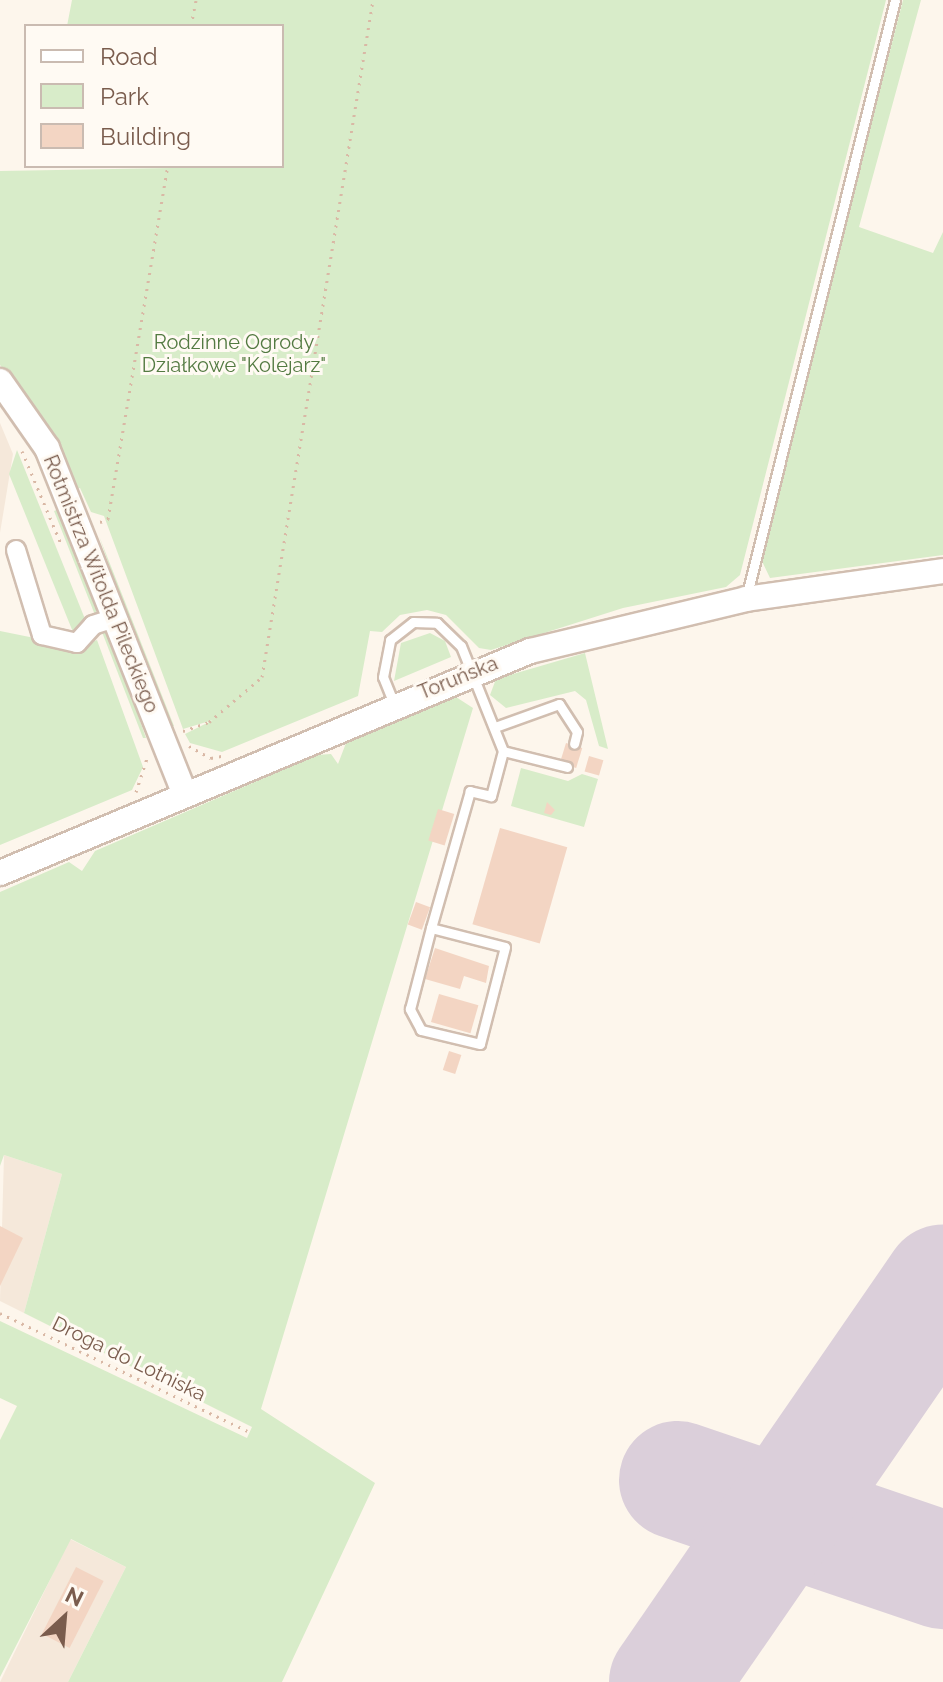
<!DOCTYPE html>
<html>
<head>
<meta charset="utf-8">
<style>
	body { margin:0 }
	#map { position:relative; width:943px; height:1682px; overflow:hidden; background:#fdf6ec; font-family:Raleway,sans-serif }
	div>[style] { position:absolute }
	.residential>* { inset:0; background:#f5e8da }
	.green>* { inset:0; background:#d8ecc9 }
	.runway>* { height:118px; margin:-59px; padding:0 59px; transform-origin:59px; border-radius:59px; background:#dbcfda }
	.building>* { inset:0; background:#f3d5c3; transform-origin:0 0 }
	.path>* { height:3px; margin-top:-1.5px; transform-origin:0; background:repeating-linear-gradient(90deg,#d9b8a5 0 2px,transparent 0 8px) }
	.roads { filter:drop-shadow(2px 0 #d1beb0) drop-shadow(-2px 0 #d1beb0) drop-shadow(0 2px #d1beb0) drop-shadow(0 -2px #d1beb0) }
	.lane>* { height:9px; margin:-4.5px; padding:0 4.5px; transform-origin:4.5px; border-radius:4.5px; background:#fff }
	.street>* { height:18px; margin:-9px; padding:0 9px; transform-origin:9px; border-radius:9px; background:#fff }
	.secondary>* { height:24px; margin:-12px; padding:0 12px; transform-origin:12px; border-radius:12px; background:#fff }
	span { translate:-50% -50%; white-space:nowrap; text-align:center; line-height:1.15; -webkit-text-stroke:6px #fffaf3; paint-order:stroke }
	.park-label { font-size:20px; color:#537a41 }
	.street-label { font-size:20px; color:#7a5c4d }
	.legend { position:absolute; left:24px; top:24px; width:260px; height:144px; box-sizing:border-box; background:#fffaf3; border:2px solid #cabbb1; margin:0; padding:10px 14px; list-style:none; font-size:24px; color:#7a5c4d }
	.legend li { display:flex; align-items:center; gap:16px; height:40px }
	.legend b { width:40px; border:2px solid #cabbb1 }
	.north { position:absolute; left:24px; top:1578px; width:80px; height:80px; -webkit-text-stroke:6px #fffaf3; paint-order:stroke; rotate:26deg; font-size:22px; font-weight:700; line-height:32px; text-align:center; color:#7a5c4d }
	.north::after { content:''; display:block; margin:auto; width:28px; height:36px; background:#7a5c4d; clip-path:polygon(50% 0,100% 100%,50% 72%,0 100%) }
</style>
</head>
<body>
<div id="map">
	<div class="residential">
		<div style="clip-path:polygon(0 423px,13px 454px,0 533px)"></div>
		<div style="clip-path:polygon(4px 1155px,62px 1174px,24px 1313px,0 1301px)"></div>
		<div style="clip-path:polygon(70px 1539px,126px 1567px,68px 1682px,0 1682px)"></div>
	</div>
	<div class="green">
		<div style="clip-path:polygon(72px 0,886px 0,740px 575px,726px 587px,623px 608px,491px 650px,479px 648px,446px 615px,427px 610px,400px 615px,382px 632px,370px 631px,358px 696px,222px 752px,190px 743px,185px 734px,213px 720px,183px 729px,104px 516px,91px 512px,80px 488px,74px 490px,43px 420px,0 365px,0 171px,282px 166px,282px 26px,67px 26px)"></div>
		<div style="clip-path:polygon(903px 0,921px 0,859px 227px,933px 253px,943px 232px,943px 555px,770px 578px,760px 557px)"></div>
		<div style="clip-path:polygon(17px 450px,85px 619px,75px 637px,9px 474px)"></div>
		<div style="clip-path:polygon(59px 509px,99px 605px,95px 615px,54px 511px)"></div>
		<div style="clip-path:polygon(99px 536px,174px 726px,173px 726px,143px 664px)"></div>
		<div style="clip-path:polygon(0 631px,79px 647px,97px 640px,143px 767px,132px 790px,0 845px)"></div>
		<div style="clip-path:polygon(102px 632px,110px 635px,146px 738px,143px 738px)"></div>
		<div style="clip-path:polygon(430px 633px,445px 641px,451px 657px,394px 681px,401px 643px)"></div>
		<div style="clip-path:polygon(585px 653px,608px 749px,599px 746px,586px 700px,575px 691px,506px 708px,490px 695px,496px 679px)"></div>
		<div style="clip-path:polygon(456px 697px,473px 708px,261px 1409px,375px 1483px,282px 1682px,68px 1682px,126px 1567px,71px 1539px,0 1677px,0 1440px,17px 1406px,0 1398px,0 1321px,247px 1438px,252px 1427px,24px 1313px,62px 1174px,4px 1155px,0 1166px,0 892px,69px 862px,82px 871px,95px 851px,317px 755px,331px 754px,338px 764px,346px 743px)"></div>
		<div style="clip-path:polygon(521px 768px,568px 781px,582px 774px,598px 779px,584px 827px,511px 806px)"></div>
	</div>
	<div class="runway">
		<div style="left:678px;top:1480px;width:280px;rotate:18.8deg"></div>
		<div style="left:668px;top:1682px;width:484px;rotate:-55.4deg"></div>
	</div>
	<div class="building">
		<div style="left:566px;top:743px;width:17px;height:21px;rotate:17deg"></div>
		<div style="left:589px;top:756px;width:15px;height:16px;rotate:16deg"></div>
		<div style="clip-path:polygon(547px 802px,555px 810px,551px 815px,544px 813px)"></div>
		<div style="left:438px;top:809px;width:17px;height:33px;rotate:17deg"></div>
		<div style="left:500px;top:828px;width:70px;height:100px;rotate:16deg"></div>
		<div style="left:416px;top:902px;width:15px;height:24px;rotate:20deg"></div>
		<div style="clip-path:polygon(435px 948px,489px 966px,486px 983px,464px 976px,460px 989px,425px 979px)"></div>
		<div style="left:439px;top:994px;width:41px;height:29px;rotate:16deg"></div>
		<div style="left:449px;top:1051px;width:13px;height:20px;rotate:18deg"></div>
		<div style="clip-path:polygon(0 1226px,23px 1238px,0 1286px)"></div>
		<div style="left:76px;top:1567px;width:31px;height:75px;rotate:27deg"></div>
	</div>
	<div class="path">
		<div style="left:191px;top:26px;width:26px;rotate:-79deg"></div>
		<div style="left:22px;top:451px;width:101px;rotate:67.2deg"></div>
		<div style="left:100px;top:522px;width:9px;rotate:-21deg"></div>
		<div style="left:108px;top:519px;width:358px;rotate:-80.4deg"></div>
		<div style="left:183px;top:731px;width:28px;rotate:-19deg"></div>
		<div style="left:209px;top:722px;width:70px;rotate:-40.3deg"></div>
		<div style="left:262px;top:677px;width:686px;rotate:-80.69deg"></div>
		<div style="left:189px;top:746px;width:25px;rotate:29deg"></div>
		<div style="left:211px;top:758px;width:15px;rotate:-11deg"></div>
		<div style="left:136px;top:792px;width:36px;rotate:-72deg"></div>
		<div style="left:0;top:1313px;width:274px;rotate:25.5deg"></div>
	</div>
	<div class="roads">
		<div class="lane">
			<div style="left:746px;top:598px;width:616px;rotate:-76.01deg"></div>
			<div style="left:394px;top:704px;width:29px;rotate:-112deg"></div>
			<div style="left:383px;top:677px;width:38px;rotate:-79deg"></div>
			<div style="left:390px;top:640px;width:29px;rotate:-38deg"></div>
			<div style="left:413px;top:622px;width:24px;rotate:2deg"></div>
			<div style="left:437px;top:623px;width:33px;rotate:44deg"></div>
			<div style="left:461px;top:646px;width:113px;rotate:68.2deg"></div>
			<div style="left:503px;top:751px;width:47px;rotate:104.9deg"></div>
			<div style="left:491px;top:796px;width:22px;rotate:-167deg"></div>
			<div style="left:470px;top:791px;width:142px;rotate:105.9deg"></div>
			<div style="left:431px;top:928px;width:76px;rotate:14.4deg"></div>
			<div style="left:505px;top:947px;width:100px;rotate:104.5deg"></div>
			<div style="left:480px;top:1044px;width:61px;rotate:-166.7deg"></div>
			<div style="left:421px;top:1030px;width:24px;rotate:-118deg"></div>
			<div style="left:410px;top:1009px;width:84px;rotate:-75.5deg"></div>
			<div style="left:495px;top:727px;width:68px;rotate:-19.8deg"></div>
			<div style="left:559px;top:704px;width:33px;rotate:57deg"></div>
			<div style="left:577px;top:732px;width:12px;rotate:104deg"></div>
			<div style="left:503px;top:751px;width:66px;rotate:14deg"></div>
		</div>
		<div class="street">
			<div style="left:16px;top:550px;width:89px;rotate:73deg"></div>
			<div style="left:42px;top:635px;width:36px;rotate:13deg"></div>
			<div style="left:77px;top:643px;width:24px;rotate:-48deg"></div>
			<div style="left:93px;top:625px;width:22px;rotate:-18deg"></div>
		</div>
		<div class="secondary">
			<div style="left:0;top:381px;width:82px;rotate:55deg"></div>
			<div style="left:47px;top:448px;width:373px;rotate:68.3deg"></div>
			<div style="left:0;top:873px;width:575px;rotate:-22.73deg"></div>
			<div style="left:530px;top:651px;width:222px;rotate:-13.5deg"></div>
			<div style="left:746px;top:599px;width:199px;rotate:-8.1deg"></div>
		</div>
	</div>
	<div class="park-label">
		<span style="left:234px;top:354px">Rodzinne Ogrody<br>Działkowe "Kolejarz"</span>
	</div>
	<div class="street-label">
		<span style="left:101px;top:584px;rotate:68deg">Rotmistrza Witolda Pileckiego</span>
		<span style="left:458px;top:678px;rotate:-22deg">Toruńska</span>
		<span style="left:129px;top:1359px;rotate:26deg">Droga do Lotniska</span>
	</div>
	<ul class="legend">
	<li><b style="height:10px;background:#fff"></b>Road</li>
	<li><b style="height:22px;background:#d8ecc9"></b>Park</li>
	<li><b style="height:22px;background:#f3d5c3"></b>Building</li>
	</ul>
	<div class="north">N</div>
</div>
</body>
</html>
